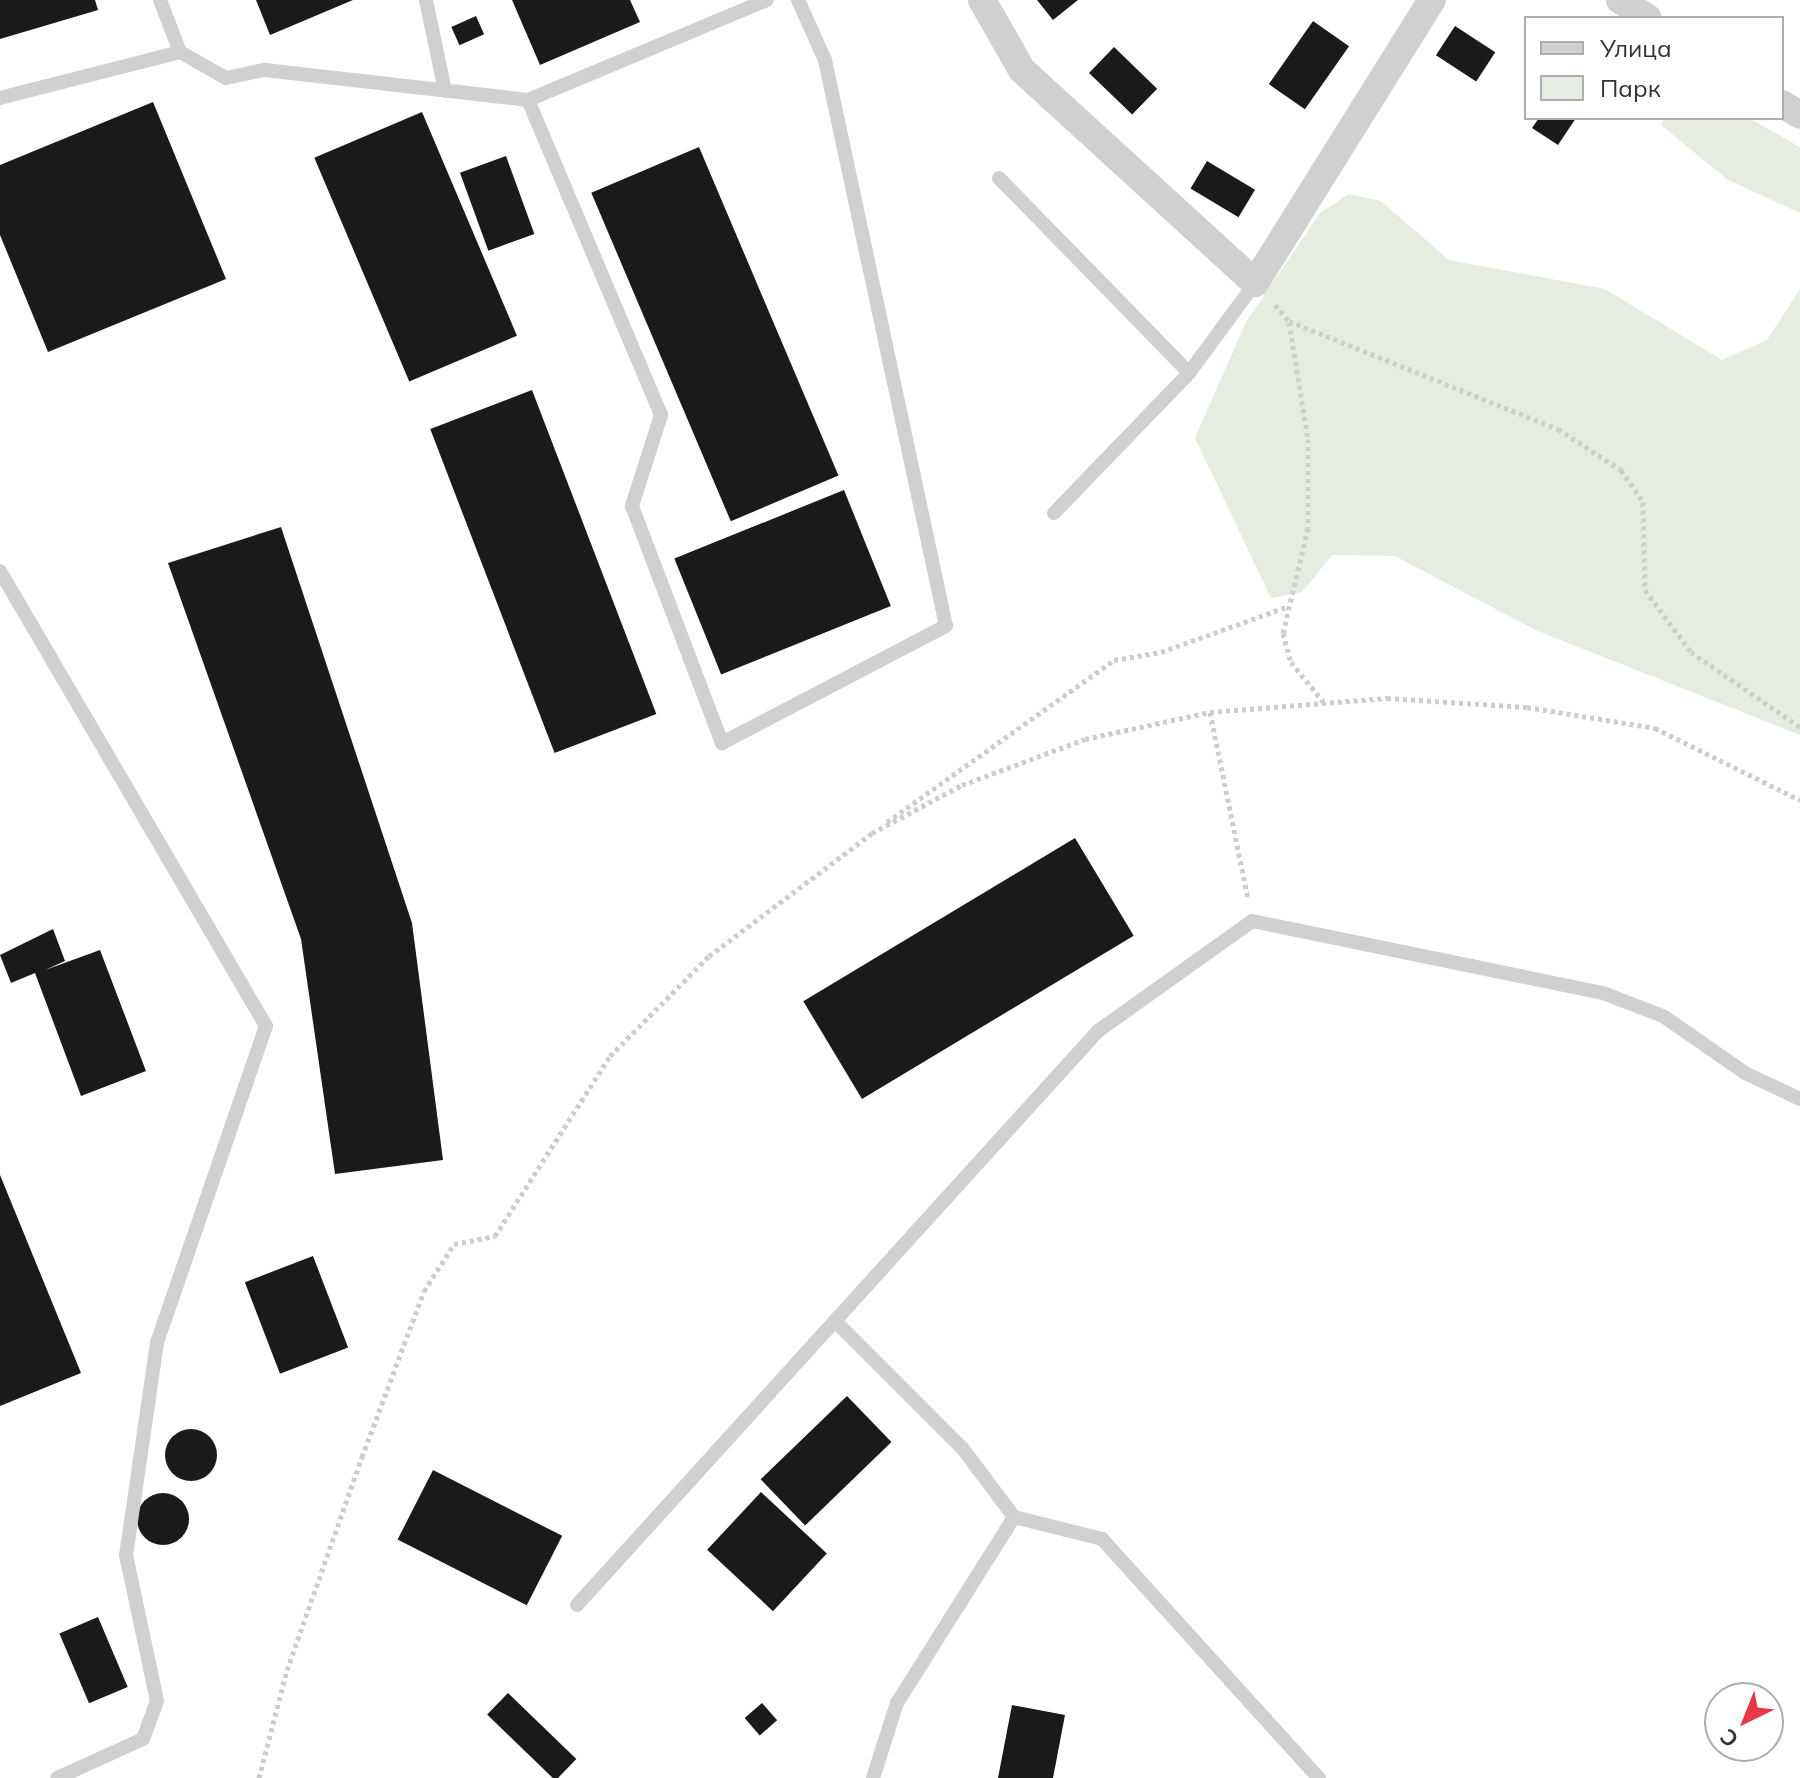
<!DOCTYPE html>
<html>
<head>
<meta charset="utf-8">
<style>
	body { margin:0 }
	#map { position:relative; width:1800px; height:1778px; overflow:hidden; background:#fff; font-family:Mulish,sans-serif }
	div>[style] { position:absolute }
	.green>* { inset:0; background:#e6ecdf }
	.building>* { inset:0; background:#1a1a1a; transform-origin:0 0 }
	.round { border-radius:50% }
	.path>* { height:5px; margin-top:-2.5px; transform-origin:0; background:repeating-linear-gradient(90deg,#cdcdcd 0 4px,transparent 0 8px) }
	.service>* { height:14px; margin:-7px; padding:0 7px; transform-origin:7px; border-radius:7px; background:#d0d0d0 }
	.minor>* { height:28px; margin:-14px; padding:0 14px; transform-origin:14px; border-radius:14px; background:#d0d0d0 }
	span { translate:-50% -50%; white-space:nowrap; text-align:center; line-height:1.15; -webkit-text-stroke:8px #fff; paint-order:stroke }
	.legend { position:absolute; left:1524px; top:16px; width:260px; height:104px; box-sizing:border-box; background:#fff; border:2px solid #adadad; margin:0; padding:10px 14px; list-style:none; font-size:24px; color:#333 }
	.legend li { display:flex; align-items:center; gap:16px; height:40px }
	.legend b { width:40px; border:2px solid #adadad }
	.north { position:absolute; left:1704px; top:1682px; width:80px; height:80px; box-sizing:border-box; background:#fff; border:2px solid #adadad; border-radius:50%; rotate:223deg; font-size:22px; font-weight:700; line-height:32px; text-align:center; color:#333 }
	.north::after { content:''; display:block; margin:auto; width:28px; height:36px; background:#e63946; clip-path:polygon(50% 0,100% 100%,50% 72%,0 100%) }
</style>
</head>
<body>
<div id="map">
	<div class="green">
		<div style="clip-path:polygon(1664px 118px,1749px 118px,1800px 147px,1800px 213px,1728px 180px,1661px 125px)"></div>
		<div style="clip-path:polygon(1349px 194px,1381px 201px,1449px 260px,1605px 289px,1722px 360px,1767px 340px,1800px 289px,1800px 735px,1535px 630px,1395px 556px,1332px 555px,1302px 592px,1271px 598px,1195px 438px,1246px 322px,1320px 213px)"></div>
	</div>
	<div class="building">
		<div style="clip-path:polygon(0 0,95px 0,98px 10px,0 39px)"></div>
		<div style="clip-path:polygon(256px 0,353px 0,270px 35px)"></div>
		<div style="clip-path:polygon(512px 0,630px 0,640px 22px,540px 65px)"></div>
		<div style="clip-path:polygon(1037px 0,1078px 0,1053px 20px)"></div>
		<div style="left:476px;top:16px;width:20px;height:27px;rotate:66deg"></div>
		<div style="left:1313px;top:21px;width:44px;height:77px;rotate:35deg"></div>
		<div style="left:1455px;top:26px;width:48px;height:35px;rotate:33deg"></div>
		<div style="left:1114px;top:47px;width:60px;height:36px;rotate:44deg"></div>
		<div style="clip-path:polygon(153px 102px,226px 279px,48px 352px,0 235px,0 165px)"></div>
		<div style="left:422px;top:112px;width:243px;height:117px;rotate:67deg"></div>
		<div style="clip-path:polygon(1539px 118px,1576px 118px,1558px 145px,1532px 128px)"></div>
		<div style="left:699px;top:147px;width:357px;height:117px;rotate:67deg"></div>
		<div style="left:506px;top:156px;width:83px;height:49px;rotate:70deg"></div>
		<div style="left:1207px;top:161px;width:56px;height:32px;rotate:31deg"></div>
		<div style="left:532px;top:390px;width:347px;height:109px;rotate:69deg"></div>
		<div style="left:844px;top:490px;width:125px;height:183px;rotate:68deg"></div>
		<div style="clip-path:polygon(281px 527px,412px 923px,443px 1160px,335px 1174px,301px 939px,168px 563px)"></div>
		<div style="left:1075px;top:838px;width:114px;height:317px;rotate:59deg"></div>
		<div style="clip-path:polygon(53px 929px,65px 961px,45px 970px,100px 950px,146px 1071px,81px 1096px,35px 973px,11px 983px,0 955px)"></div>
		<div style="clip-path:polygon(0 1175px,81px 1373px,0 1406px)"></div>
		<div style="left:313px;top:1256px;width:98px;height:73px;rotate:69deg"></div>
		<div style="left:847px;top:1396px;width:64px;height:120px;rotate:46deg"></div>
		<div class="round" style="left:165px;top:1429px;width:52px;height:52px"></div>
		<div style="left:433px;top:1470px;width:145px;height:78px;rotate:27deg"></div>
		<div style="left:761px;top:1492px;width:90px;height:79px;rotate:43deg"></div>
		<div class="round" style="left:137px;top:1493px;width:52px;height:52px"></div>
		<div style="left:98px;top:1617px;width:76px;height:42px;rotate:67deg"></div>
		<div style="left:508px;top:1693px;width:95px;height:30px;rotate:44deg"></div>
		<div style="left:762px;top:1703px;width:23px;height:23px;rotate:49deg"></div>
		<div style="clip-path:polygon(1012px 1705px,1065px 1715px,1053px 1778px,998px 1778px)"></div>
	</div>
	<div class="path">
		<div style="left:1275px;top:305px;width:21px;rotate:49deg"></div>
		<div style="left:1289px;top:321px;width:290px;rotate:21.9deg"></div>
		<div style="left:1558px;top:429px;width:75px;rotate:33.1deg"></div>
		<div style="left:1621px;top:470px;width:39px;rotate:55deg"></div>
		<div style="left:1643px;top:502px;width:88px;rotate:88.7deg"></div>
		<div style="left:1645px;top:590px;width:77px;rotate:53.4deg"></div>
		<div style="left:1691px;top:652px;width:132px;rotate:34.5deg"></div>
		<div style="left:1289px;top:322px;width:119px;rotate:80.8deg"></div>
		<div style="left:1308px;top:439px;width:89px;rotate:90deg"></div>
		<div style="left:1308px;top:528px;width:108px;rotate:103.4deg"></div>
		<div style="left:1283px;top:633px;width:30px;rotate:75deg"></div>
		<div style="left:1291px;top:662px;width:55px;rotate:50.9deg"></div>
		<div style="left:1210px;top:712px;width:191px;rotate:78.5deg"></div>
		<div style="left:887px;top:822px;width:279px;rotate:-35.5deg"></div>
		<div style="left:1114px;top:660px;width:48px;rotate:-9.7deg"></div>
		<div style="left:1161px;top:652px;width:136px;rotate:-19.8deg"></div>
		<div style="left:259px;top:1778px;width:112px;rotate:-75.5deg"></div>
		<div style="left:287px;top:1670px;width:226px;rotate:-70.6deg"></div>
		<div style="left:362px;top:1457px;width:177px;rotate:-69.5deg"></div>
		<div style="left:424px;top:1291px;width:56px;rotate:-57.4deg"></div>
		<div style="left:454px;top:1244px;width:42px;rotate:-11deg"></div>
		<div style="left:495px;top:1236px;width:214px;rotate:-57.4deg"></div>
		<div style="left:610px;top:1056px;width:141px;rotate:-45.3deg"></div>
		<div style="left:709px;top:956px;width:204px;rotate:-37deg"></div>
		<div style="left:872px;top:833px;width:102px;rotate:-28.1deg"></div>
		<div style="left:962px;top:785px;width:131px;rotate:-20.5deg"></div>
		<div style="left:1085px;top:739px;width:128px;rotate:-12.2deg"></div>
		<div style="left:1210px;top:712px;width:178px;rotate:-4.5deg"></div>
		<div style="left:1387px;top:698px;width:140px;rotate:3.7deg"></div>
		<div style="left:1527px;top:707px;width:130px;rotate:9.3deg"></div>
		<div style="left:1655px;top:728px;width:162px;rotate:26.4deg"></div>
	</div>
	<div class="service">
		<div style="left:160px;top:0;width:56px;rotate:69deg"></div>
		<div style="left:426px;top:0;width:93px;rotate:78.2deg"></div>
		<div style="left:0;top:98px;width:186px;rotate:-14.3deg"></div>
		<div style="left:180px;top:52px;width:53px;rotate:29.5deg"></div>
		<div style="left:226px;top:78px;width:40px;rotate:-12deg"></div>
		<div style="left:265px;top:70px;width:265px;rotate:6.5deg"></div>
		<div style="left:528px;top:100px;width:342px;rotate:67.1deg"></div>
		<div style="left:661px;top:415px;width:96px;rotate:107.7deg"></div>
		<div style="left:632px;top:506px;width:254px;rotate:69.2deg"></div>
		<div style="left:722px;top:743px;width:253px;rotate:-27.6deg"></div>
		<div style="left:946px;top:626px;width:579px;rotate:-102.07deg"></div>
		<div style="left:825px;top:60px;width:66px;rotate:-114.2deg"></div>
		<div style="left:528px;top:100px;width:259px;rotate:-22.7deg"></div>
		<div style="left:999px;top:178px;width:272px;rotate:45.7deg"></div>
		<div style="left:1054px;top:513px;width:194px;rotate:-46deg"></div>
		<div style="left:1189px;top:373px;width:112px;rotate:-53.7deg"></div>
		<div style="left:0;top:571px;width:527px;rotate:59.69deg"></div>
		<div style="left:266px;top:1026px;width:335px;rotate:109deg"></div>
		<div style="left:157px;top:1343px;width:214px;rotate:98.3deg"></div>
		<div style="left:126px;top:1555px;width:149px;rotate:78deg"></div>
		<div style="left:157px;top:1701px;width:40px;rotate:110.2deg"></div>
		<div style="left:143px;top:1739px;width:94px;rotate:155.6deg"></div>
		<div style="left:835px;top:1321px;width:181px;rotate:45deg"></div>
		<div style="left:963px;top:1449px;width:85px;rotate:53.1deg"></div>
		<div style="left:577px;top:1605px;width:775px;rotate:-47.77deg"></div>
		<div style="left:1098px;top:1031px;width:189px;rotate:-35.5deg"></div>
		<div style="left:1252px;top:921px;width:358px;rotate:11.6deg"></div>
		<div style="left:1603px;top:993px;width:64px;rotate:21deg"></div>
		<div style="left:1663px;top:1016px;width:100px;rotate:34.8deg"></div>
		<div style="left:1745px;top:1073px;width:61px;rotate:25.3deg"></div>
		<div style="left:873px;top:1778px;width:79px;rotate:-72.3deg"></div>
		<div style="left:897px;top:1703px;width:220px;rotate:-57.8deg"></div>
		<div style="left:1014px;top:1517px;width:91px;rotate:14deg"></div>
		<div style="left:1102px;top:1539px;width:323px;rotate:47.8deg"></div>
	</div>
	<div class="minor">
		<div style="left:982px;top:0;width:81px;rotate:60.3deg"></div>
		<div style="left:1022px;top:70px;width:316px;rotate:42.4deg"></div>
		<div style="left:1255px;top:283px;width:334px;rotate:-58deg"></div>
		<div style="left:1620px;top:0;width:33px;rotate:33deg"></div>
		<div style="left:1782px;top:104px;width:21px;rotate:31deg"></div>
	</div>
	<ul class="legend">
	<li><b style="height:10px;background:#d0d0d0"></b>Улица</li>
	<li><b style="height:22px;background:#e6ecdf"></b>Парк</li>
	</ul>
	<div class="north">С</div>
</div>
</body>
</html>
